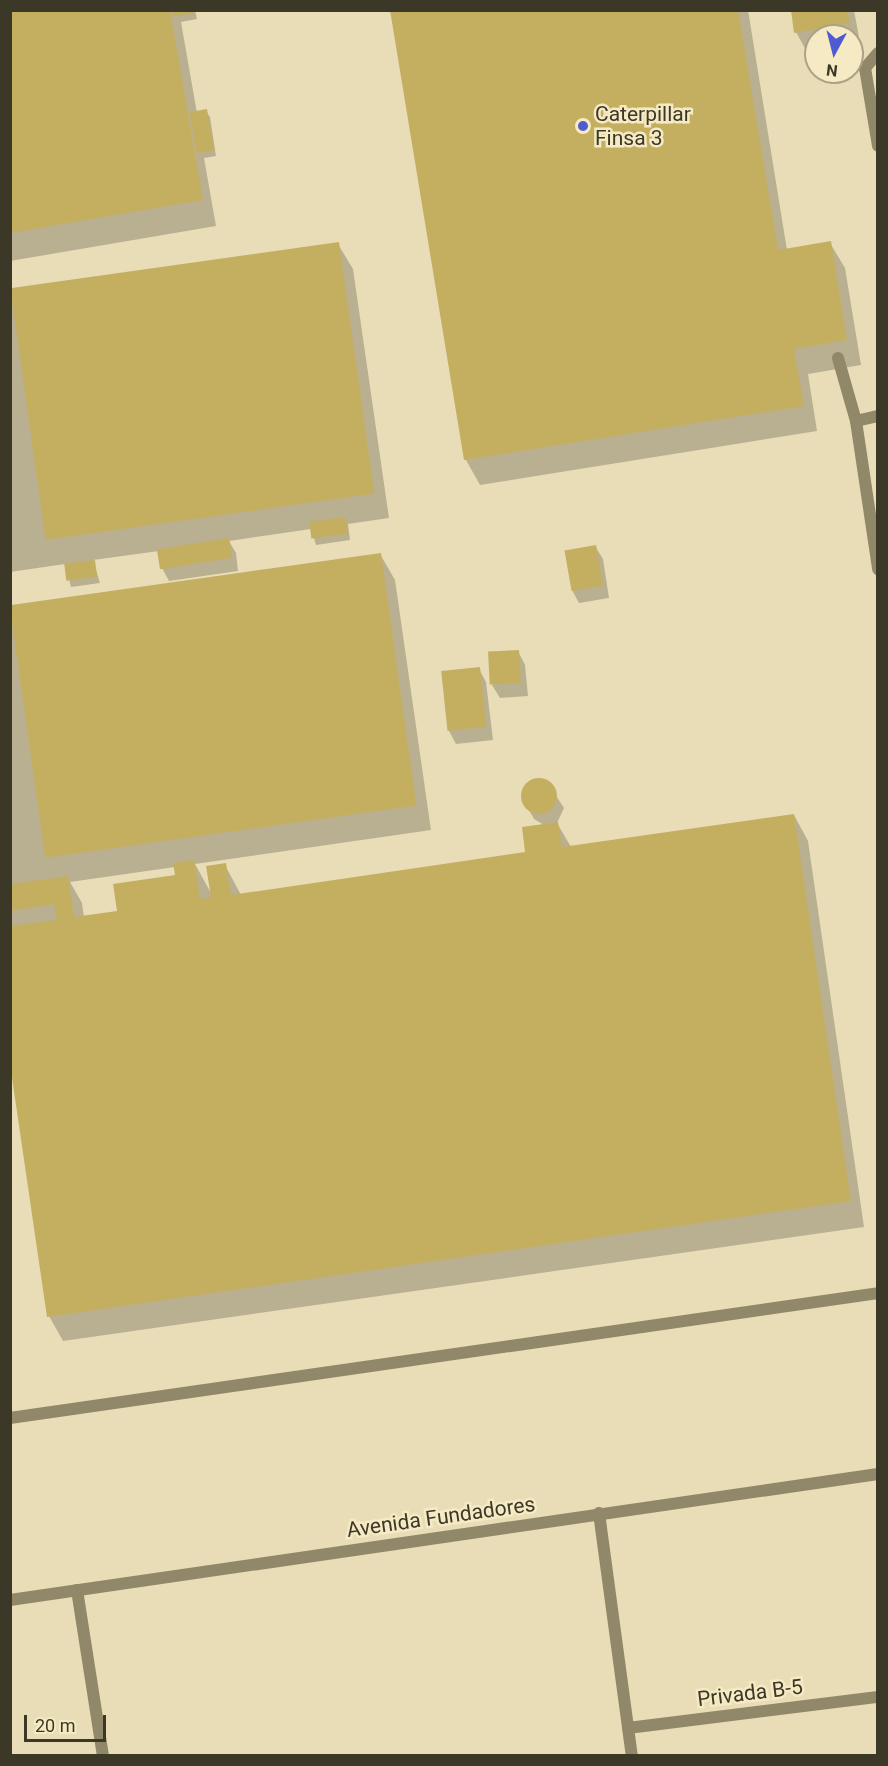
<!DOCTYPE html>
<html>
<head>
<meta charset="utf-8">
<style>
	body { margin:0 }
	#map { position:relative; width:888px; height:1766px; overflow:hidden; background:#e8ddb6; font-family:Roboto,sans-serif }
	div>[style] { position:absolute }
	.shadow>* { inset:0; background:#0003 }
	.building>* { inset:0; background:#c4af60; transform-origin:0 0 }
	.round { border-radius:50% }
	.service>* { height:12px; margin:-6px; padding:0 6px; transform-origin:6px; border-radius:6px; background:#908868 }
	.minor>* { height:12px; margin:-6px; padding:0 6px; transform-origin:6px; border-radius:6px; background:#908868 }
	.tertiary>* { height:12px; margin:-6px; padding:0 6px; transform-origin:6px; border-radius:6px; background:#908868 }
	.dots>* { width:16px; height:16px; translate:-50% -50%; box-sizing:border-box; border:3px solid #f5eac3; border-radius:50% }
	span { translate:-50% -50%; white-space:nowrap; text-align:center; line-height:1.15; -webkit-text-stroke:5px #f5eac3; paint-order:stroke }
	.poi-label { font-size:21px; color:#3c3828 }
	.left { translate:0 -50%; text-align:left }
	.street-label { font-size:21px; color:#3c3828 }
	.frame { position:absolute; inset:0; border:12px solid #3c3828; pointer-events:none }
	.north { position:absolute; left:804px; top:24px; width:60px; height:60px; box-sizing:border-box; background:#f5eac3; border:2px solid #aba385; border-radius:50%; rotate:187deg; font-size:16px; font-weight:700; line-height:24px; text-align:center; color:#3c3828 }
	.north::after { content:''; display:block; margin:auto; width:21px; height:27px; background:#515bd1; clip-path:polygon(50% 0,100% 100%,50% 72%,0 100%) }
	.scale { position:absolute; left:24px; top:1715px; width:82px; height:27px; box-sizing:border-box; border:3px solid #3c3828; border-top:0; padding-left:8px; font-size:18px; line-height:21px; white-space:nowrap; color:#3c3828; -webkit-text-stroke:4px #f5eac3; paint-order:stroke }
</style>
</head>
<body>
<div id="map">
	<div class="shadow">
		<div style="clip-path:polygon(10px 10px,195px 10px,197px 19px,181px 22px,197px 113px,206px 111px,210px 117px,216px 156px,204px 158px,216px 226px,10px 261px)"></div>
		<div style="clip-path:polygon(383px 10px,748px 10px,787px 250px,830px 243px,845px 268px,861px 365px,808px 374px,817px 431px,480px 485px,466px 460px,392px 13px)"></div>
		<div style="clip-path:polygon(792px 10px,854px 10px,860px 43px,852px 44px,852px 36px,816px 36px,816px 50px,807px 52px,796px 32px)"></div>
		<div style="clip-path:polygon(338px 244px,353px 269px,389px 518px,348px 524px,350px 540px,316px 545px,311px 529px,229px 541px,236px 553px,238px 571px,169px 581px,162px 568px,159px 551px,93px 560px,100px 583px,71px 587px,65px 564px,10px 572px,10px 290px)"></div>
		<div style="clip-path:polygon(595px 546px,603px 559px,609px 598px,579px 603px,572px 590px)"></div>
		<div style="clip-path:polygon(evenodd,380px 554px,395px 580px,431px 830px,195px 864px,211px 893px,225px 865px,241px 895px,527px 854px,544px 825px,534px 819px,523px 799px,528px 785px,541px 780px,547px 782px,564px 808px,557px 823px,571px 847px,794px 815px,808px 841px,864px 1227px,63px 1341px,49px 1316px,10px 1054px,10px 607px,380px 554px,175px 867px,176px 876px,119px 912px,84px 917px,82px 903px,70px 882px,175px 867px)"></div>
		<div style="clip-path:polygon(518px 651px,525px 665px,528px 696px,500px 698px,492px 685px)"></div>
		<div style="clip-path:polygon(479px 669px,486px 682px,493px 740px,456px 744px,449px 731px,442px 673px)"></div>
	</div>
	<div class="building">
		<div style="clip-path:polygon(10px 10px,170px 10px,203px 200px,10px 233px)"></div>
		<div style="clip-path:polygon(172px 10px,194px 10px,194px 13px,173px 17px)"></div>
		<div style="clip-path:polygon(390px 10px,738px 10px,778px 250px,831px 241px,847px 340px,794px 349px,804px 406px,464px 460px)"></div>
		<div style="clip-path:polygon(791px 10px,847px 10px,850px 23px,794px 33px)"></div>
		<div style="left:207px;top:109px;width:42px;height:18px;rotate:80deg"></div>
		<div style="left:339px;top:242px;width:254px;height:332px;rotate:82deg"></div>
		<div style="left:346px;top:517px;width:17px;height:37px;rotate:83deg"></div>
		<div style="left:229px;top:538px;width:20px;height:73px;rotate:81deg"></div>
		<div style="left:596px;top:545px;width:41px;height:32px;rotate:80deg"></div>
		<div style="left:381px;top:553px;width:255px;height:375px;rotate:82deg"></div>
		<div style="left:95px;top:560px;width:17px;height:31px;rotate:83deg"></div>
		<div style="left:519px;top:650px;width:33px;height:31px;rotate:87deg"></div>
		<div style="left:480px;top:667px;width:60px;height:39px;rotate:84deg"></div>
		<div class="round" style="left:521px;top:778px;width:36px;height:36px"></div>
		<div style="clip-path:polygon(794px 814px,851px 1201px,47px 1317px,10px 1064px,10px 926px,57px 920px,54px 904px,10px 911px,10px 884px,68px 876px,74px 917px,117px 911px,113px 884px,175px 875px,173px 863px,194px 860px,200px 899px,211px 897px,206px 866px,226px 863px,231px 895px,525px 852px,522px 827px,558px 822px,562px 847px)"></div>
	</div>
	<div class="service">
		<div style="left:878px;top:53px;width:20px;rotate:131deg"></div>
		<div style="left:865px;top:68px;width:79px;rotate:80.5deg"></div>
		<div style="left:838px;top:358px;width:66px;rotate:74.1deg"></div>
		<div style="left:856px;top:421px;width:150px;rotate:81.5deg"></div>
		<div style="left:856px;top:421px;width:23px;rotate:-13deg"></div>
		<div style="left:10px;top:1418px;width:877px;rotate:-8.19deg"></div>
	</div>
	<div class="minor">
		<div style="left:599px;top:1513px;width:245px;rotate:82.3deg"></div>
		<div style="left:77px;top:1590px;width:168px;rotate:81.1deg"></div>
		<div style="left:628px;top:1728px;width:252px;rotate:-7.1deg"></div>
	</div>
	<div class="tertiary">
		<div style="left:10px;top:1600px;width:877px;rotate:-8.26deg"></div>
	</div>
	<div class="dots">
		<div style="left:583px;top:126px;background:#515bd1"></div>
	</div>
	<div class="poi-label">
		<span class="left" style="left:595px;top:126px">Caterpillar<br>Finsa 3</span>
	</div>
	<div class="street-label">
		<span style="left:441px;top:1517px;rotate:-8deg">Avenida Fundadores</span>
		<span style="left:750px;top:1693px;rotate:-7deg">Privada B-5</span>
	</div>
	<div class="frame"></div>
	<div class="north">N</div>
	<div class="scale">20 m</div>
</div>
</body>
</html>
